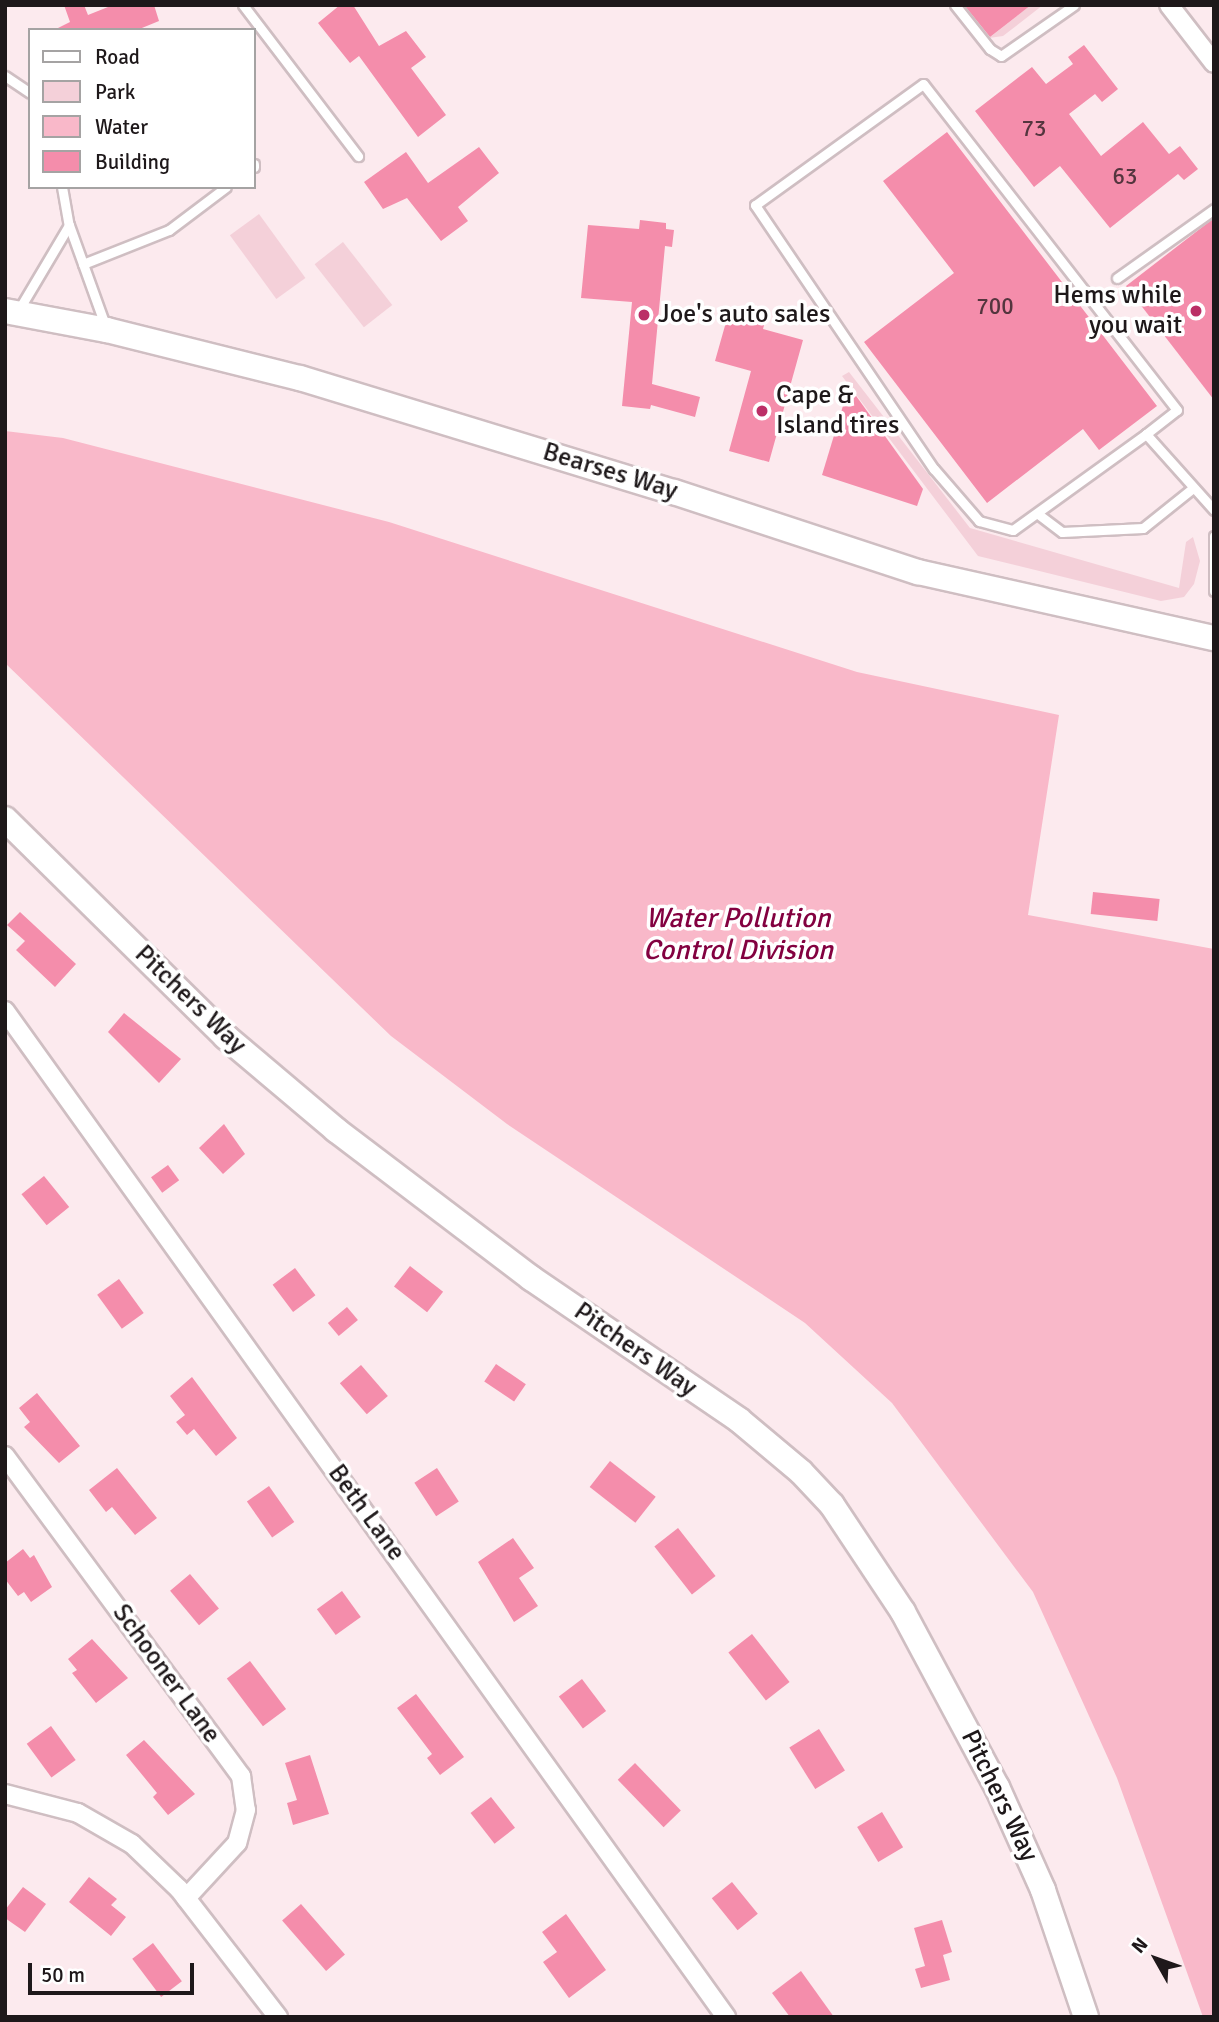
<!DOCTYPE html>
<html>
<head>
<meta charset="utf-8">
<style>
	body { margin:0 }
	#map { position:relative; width:1219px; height:2022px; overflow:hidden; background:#fceaee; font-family:Signika,sans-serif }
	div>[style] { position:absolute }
	.green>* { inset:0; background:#f4d0d9; transform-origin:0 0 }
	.water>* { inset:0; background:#f9b8c9 }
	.building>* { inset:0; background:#f48dab; transform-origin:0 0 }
	.roads { filter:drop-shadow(2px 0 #cfbec2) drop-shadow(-2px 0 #cfbec2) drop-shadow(0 2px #cfbec2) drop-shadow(0 -2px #cfbec2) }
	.service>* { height:9px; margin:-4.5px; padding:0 4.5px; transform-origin:4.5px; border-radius:4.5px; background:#fff }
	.minor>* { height:18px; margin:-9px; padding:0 9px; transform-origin:9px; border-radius:9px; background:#fff }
	.secondary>* { height:24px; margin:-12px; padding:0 12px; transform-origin:12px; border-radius:12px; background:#fff }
	.dots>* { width:19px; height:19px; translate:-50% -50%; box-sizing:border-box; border:4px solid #fff; border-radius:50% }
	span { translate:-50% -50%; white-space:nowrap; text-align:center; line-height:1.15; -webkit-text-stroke:7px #fff; paint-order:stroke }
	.number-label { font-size:23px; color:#54353e }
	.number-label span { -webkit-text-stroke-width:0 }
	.poi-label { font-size:26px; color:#1e181a }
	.right { translate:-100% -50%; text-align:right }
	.left { translate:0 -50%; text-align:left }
	.street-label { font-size:26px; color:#1e181a }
	.water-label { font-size:28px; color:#830140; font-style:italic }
	.frame { position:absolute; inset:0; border:7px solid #1e181a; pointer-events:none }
	.legend { position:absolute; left:28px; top:28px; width:228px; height:161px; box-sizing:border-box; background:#fff; border:2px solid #a5a3a3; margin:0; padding:9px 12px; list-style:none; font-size:21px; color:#1e181a }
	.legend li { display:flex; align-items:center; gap:14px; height:35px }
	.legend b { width:35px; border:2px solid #a5a3a3 }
	.north { position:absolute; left:1121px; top:1924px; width:70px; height:70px; -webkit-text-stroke:5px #fff; paint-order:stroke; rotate:310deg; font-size:19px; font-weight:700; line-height:28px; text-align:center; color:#1e181a }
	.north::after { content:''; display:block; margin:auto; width:24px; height:32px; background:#1e181a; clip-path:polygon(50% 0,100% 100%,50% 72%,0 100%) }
	.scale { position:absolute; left:28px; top:1963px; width:166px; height:32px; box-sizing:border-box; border:4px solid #1e181a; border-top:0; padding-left:9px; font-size:21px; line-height:24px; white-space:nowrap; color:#1e181a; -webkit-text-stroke:5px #fff; paint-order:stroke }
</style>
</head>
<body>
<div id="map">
	<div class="green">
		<div style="clip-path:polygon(1031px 5px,1043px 5px,1003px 36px,989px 38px)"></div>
		<div style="left:259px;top:214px;width:79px;height:36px;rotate:54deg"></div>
		<div style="left:343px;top:242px;width:80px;height:36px;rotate:52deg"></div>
		<div style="clip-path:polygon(849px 372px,970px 528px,1179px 588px,1186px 542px,1193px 537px,1200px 561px,1194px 584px,1184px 597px,1161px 601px,978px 556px,842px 376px)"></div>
	</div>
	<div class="water">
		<div style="clip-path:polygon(5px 431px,63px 438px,389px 522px,857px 672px,1059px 715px,1028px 915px,1214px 949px,1214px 2017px,1203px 2017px,1117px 1778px,1033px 1592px,892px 1403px,805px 1323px,507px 1124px,391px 1036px,5px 663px)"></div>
	</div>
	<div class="building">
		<div style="clip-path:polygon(64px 5px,84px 5px,88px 15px,113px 5px,154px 5px,159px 21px,137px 30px,54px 30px,70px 22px)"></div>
		<div style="clip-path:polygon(340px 5px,353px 5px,379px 46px,406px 31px,426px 57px,411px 68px,446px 115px,418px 137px,359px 56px,350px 63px,318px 23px)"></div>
		<div style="clip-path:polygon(964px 5px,1031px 5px,990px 37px)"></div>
		<div style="clip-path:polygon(1084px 45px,1118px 89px,1102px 102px,1095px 94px,1069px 114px,1101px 156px,1143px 122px,1169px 154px,1180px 146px,1198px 169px,1184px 180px,1178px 174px,1110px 228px,1060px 166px,1034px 187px,975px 111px,1032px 67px,1046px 84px,1073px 64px,1068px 57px)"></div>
		<div style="clip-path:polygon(947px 132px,1157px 406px,1099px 450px,1083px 429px,987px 503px,864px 342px,954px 273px,883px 181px)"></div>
		<div style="clip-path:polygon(479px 147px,499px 173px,458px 207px,468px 221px,441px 241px,407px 198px,383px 209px,364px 182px,406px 152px,428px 183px)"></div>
		<div style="clip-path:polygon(1214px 218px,1214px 400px,1126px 286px)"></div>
		<div style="clip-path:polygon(640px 220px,666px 223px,666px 229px,674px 230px,672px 247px,665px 246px,652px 384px,700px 397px,695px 417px,651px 405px,650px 409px,622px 406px,632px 302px,581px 298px,588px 225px,639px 229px)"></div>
		<div style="clip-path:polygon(730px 308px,766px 318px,763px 329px,803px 340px,769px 462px,729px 451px,751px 371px,715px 361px)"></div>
		<div style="clip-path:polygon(849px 386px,923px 489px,917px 506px,822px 475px)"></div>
		<div style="left:1093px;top:892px;width:67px;height:22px;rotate:6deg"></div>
		<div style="clip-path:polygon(20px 912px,76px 964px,55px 987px,16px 950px,25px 941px,7px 925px)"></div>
		<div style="clip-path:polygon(124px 1013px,181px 1059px,159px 1083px,108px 1032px)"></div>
		<div style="clip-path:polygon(224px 1124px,245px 1154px,223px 1174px,199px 1148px)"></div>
		<div style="left:168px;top:1165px;width:19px;height:21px;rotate:54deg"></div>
		<div style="left:44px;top:1176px;width:40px;height:29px;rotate:51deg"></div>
		<div style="left:410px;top:1266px;width:42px;height:26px;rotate:38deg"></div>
		<div style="left:295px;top:1268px;width:34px;height:28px;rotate:53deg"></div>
		<div style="left:119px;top:1279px;width:42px;height:27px;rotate:54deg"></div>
		<div style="left:347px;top:1307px;width:17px;height:25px;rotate:50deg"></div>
		<div style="left:496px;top:1364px;width:36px;height:21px;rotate:34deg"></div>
		<div style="left:361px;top:1365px;width:41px;height:28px;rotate:49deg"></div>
		<div style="clip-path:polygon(192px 1377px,237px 1438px,216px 1456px,194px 1429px,187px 1435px,176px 1422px,185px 1415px,170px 1396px)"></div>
		<div style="clip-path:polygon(37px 1393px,80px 1446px,59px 1463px,24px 1427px,30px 1422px,19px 1408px)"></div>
		<div style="left:610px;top:1461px;width:58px;height:33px;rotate:38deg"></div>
		<div style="clip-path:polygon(117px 1468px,157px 1518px,135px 1535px,112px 1507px,106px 1512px,89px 1490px)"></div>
		<div style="left:437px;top:1468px;width:40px;height:27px;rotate:57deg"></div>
		<div style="left:269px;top:1486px;width:44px;height:27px;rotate:55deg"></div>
		<div style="left:678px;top:1528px;width:61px;height:30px;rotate:52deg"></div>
		<div style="clip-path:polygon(513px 1538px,534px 1568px,519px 1578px,538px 1606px,514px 1622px,478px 1562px)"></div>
		<div style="clip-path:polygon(23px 1549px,30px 1558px,34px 1555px,52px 1587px,31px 1602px,24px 1592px,18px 1596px,5px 1579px,5px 1563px)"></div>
		<div style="left:190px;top:1574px;width:45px;height:26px;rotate:50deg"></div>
		<div style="left:342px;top:1591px;width:32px;height:31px;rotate:54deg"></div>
		<div style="left:752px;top:1634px;width:61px;height:30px;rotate:52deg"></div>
		<div style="clip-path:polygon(92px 1639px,128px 1678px,96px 1703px,72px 1673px,77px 1670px,68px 1659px)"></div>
		<div style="left:250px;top:1661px;width:60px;height:29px;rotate:53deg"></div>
		<div style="left:582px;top:1679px;width:40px;height:29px;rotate:53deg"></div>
		<div style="clip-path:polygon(416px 1694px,464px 1757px,440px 1775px,427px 1758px,432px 1754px,397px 1708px)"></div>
		<div style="left:51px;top:1726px;width:42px;height:30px;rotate:54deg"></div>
		<div style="left:819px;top:1729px;width:49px;height:35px;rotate:58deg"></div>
		<div style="clip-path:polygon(144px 1740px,195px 1794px,168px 1815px,153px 1797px,157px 1793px,126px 1755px)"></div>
		<div style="clip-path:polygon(310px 1755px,329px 1814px,293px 1825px,287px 1803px,297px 1800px,285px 1763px)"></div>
		<div style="left:635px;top:1763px;width:66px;height:24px;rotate:46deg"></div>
		<div style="left:491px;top:1797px;width:39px;height:26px;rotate:52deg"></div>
		<div style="left:882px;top:1812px;width:41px;height:29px;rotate:59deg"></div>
		<div style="clip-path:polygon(89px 1877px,117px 1899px,111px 1905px,126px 1917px,111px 1936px,69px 1902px)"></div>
		<div style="left:732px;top:1882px;width:41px;height:26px;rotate:51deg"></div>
		<div style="clip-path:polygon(23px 1887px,46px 1904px,25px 1932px,5px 1918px,5px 1910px)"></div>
		<div style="left:301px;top:1904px;width:67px;height:25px;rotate:49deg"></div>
		<div style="clip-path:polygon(566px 1914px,606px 1970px,569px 1998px,543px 1962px,557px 1952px,542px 1932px)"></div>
		<div style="clip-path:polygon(942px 1920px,952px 1952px,943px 1955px,950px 1980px,921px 1988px,915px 1969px,925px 1966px,914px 1928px)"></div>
		<div style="left:153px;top:1943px;width:48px;height:26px;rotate:53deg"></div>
		<div style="clip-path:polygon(801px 1971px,834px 2017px,790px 2017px,772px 1993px)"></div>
	</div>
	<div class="roads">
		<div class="service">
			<div style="left:243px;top:5px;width:190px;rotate:52.7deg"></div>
			<div style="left:955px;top:5px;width:56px;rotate:51.5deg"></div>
			<div style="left:990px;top:49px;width:13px;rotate:32deg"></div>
			<div style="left:1001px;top:56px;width:89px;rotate:-34.9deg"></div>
			<div style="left:5px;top:76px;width:30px;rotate:34deg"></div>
			<div style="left:254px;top:164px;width:3px;rotate:90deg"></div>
			<div style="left:62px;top:187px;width:39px;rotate:80deg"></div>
			<div style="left:83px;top:264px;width:92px;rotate:-21.6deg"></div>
			<div style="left:169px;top:230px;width:71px;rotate:-37deg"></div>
			<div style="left:1117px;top:278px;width:119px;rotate:-35.4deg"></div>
			<div style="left:18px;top:311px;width:100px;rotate:-59.3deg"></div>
			<div style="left:69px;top:225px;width:106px;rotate:70.2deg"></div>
			<div style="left:1146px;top:434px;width:39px;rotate:-38deg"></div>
			<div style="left:1177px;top:410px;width:413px;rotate:-127.9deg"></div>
			<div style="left:923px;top:84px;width:207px;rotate:144.2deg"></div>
			<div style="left:755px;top:205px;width:319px;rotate:55.9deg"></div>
			<div style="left:934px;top:469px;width:69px;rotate:49.1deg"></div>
			<div style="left:979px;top:521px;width:35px;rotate:15deg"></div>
			<div style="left:1013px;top:530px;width:164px;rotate:-35.8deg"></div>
			<div style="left:1146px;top:434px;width:102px;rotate:48.2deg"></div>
			<div style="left:1038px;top:514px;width:30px;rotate:37deg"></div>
			<div style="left:1062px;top:532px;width:81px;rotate:-2.8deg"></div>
			<div style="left:1143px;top:528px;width:64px;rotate:-38.7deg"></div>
			<div style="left:1214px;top:536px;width:55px;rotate:90deg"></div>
		</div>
		<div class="minor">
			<div style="left:1169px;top:5px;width:73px;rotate:52.2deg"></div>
			<div style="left:5px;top:1011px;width:1238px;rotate:54.37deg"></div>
			<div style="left:5px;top:1456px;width:398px;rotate:53.6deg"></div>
			<div style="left:241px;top:1776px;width:34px;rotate:82deg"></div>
			<div style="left:246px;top:1810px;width:34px;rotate:105deg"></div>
			<div style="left:237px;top:1843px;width:75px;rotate:132.8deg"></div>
			<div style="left:5px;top:1794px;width:75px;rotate:14.6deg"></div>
			<div style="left:78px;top:1813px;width:62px;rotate:29.9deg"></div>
			<div style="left:132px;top:1844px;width:65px;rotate:43.8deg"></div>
			<div style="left:179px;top:1889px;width:162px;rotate:52.3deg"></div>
		</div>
		<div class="secondary">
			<div style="left:5px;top:311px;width:104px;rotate:10.6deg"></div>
			<div style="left:107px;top:330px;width:199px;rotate:14deg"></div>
			<div style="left:300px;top:378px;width:391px;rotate:17deg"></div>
			<div style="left:674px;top:492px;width:257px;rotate:18.2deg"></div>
			<div style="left:918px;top:572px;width:303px;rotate:12.6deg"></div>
			<div style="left:5px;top:819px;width:310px;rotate:44.6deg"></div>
			<div style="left:226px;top:1037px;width:144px;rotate:40.2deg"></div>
			<div style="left:336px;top:1130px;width:245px;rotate:37.2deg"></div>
			<div style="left:531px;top:1278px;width:252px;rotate:34.3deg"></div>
			<div style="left:739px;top:1420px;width:81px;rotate:40deg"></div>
			<div style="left:801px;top:1472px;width:45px;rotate:46.8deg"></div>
			<div style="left:832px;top:1505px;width:128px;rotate:56.4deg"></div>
			<div style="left:903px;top:1612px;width:199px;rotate:61.8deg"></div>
			<div style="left:997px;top:1787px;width:113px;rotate:65.9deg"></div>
			<div style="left:1043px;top:1890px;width:134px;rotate:71.3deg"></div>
		</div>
	</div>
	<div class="dots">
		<div style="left:1196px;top:311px;background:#bb2f66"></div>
		<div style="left:644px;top:315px;background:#bb2f66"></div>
		<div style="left:762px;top:411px;background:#bb2f66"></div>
	</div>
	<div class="number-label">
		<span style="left:1034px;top:129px">73</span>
		<span style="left:1125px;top:177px">63</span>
		<span style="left:995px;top:307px">700</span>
	</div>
	<div class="poi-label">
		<span class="right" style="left:1182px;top:311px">Hems while<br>you wait</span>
		<span class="left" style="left:658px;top:315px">Joe's auto sales</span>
		<span class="left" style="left:776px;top:411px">Cape &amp;<br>Island tires</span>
	</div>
	<div class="street-label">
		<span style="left:610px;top:472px;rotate:17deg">Bearses Way</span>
		<span style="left:190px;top:1000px;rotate:44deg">Pitchers Way</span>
		<span style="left:635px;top:1350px;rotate:35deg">Pitchers Way</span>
		<span style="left:366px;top:1513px;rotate:54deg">Beth Lane</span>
		<span style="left:166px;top:1674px;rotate:54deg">Schooner Lane</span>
		<span style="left:999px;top:1796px;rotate:64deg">Pitchers Way</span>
	</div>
	<div class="water-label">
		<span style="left:738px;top:934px">Water Pollution<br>Control Division</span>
	</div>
	<div class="frame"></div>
	<ul class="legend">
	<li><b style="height:9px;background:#fff"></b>Road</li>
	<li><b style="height:19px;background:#f4d0d9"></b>Park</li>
	<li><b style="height:19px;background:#f9b8c9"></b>Water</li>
	<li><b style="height:19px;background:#f48dab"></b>Building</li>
	</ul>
	<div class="north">N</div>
	<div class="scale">50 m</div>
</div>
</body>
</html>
